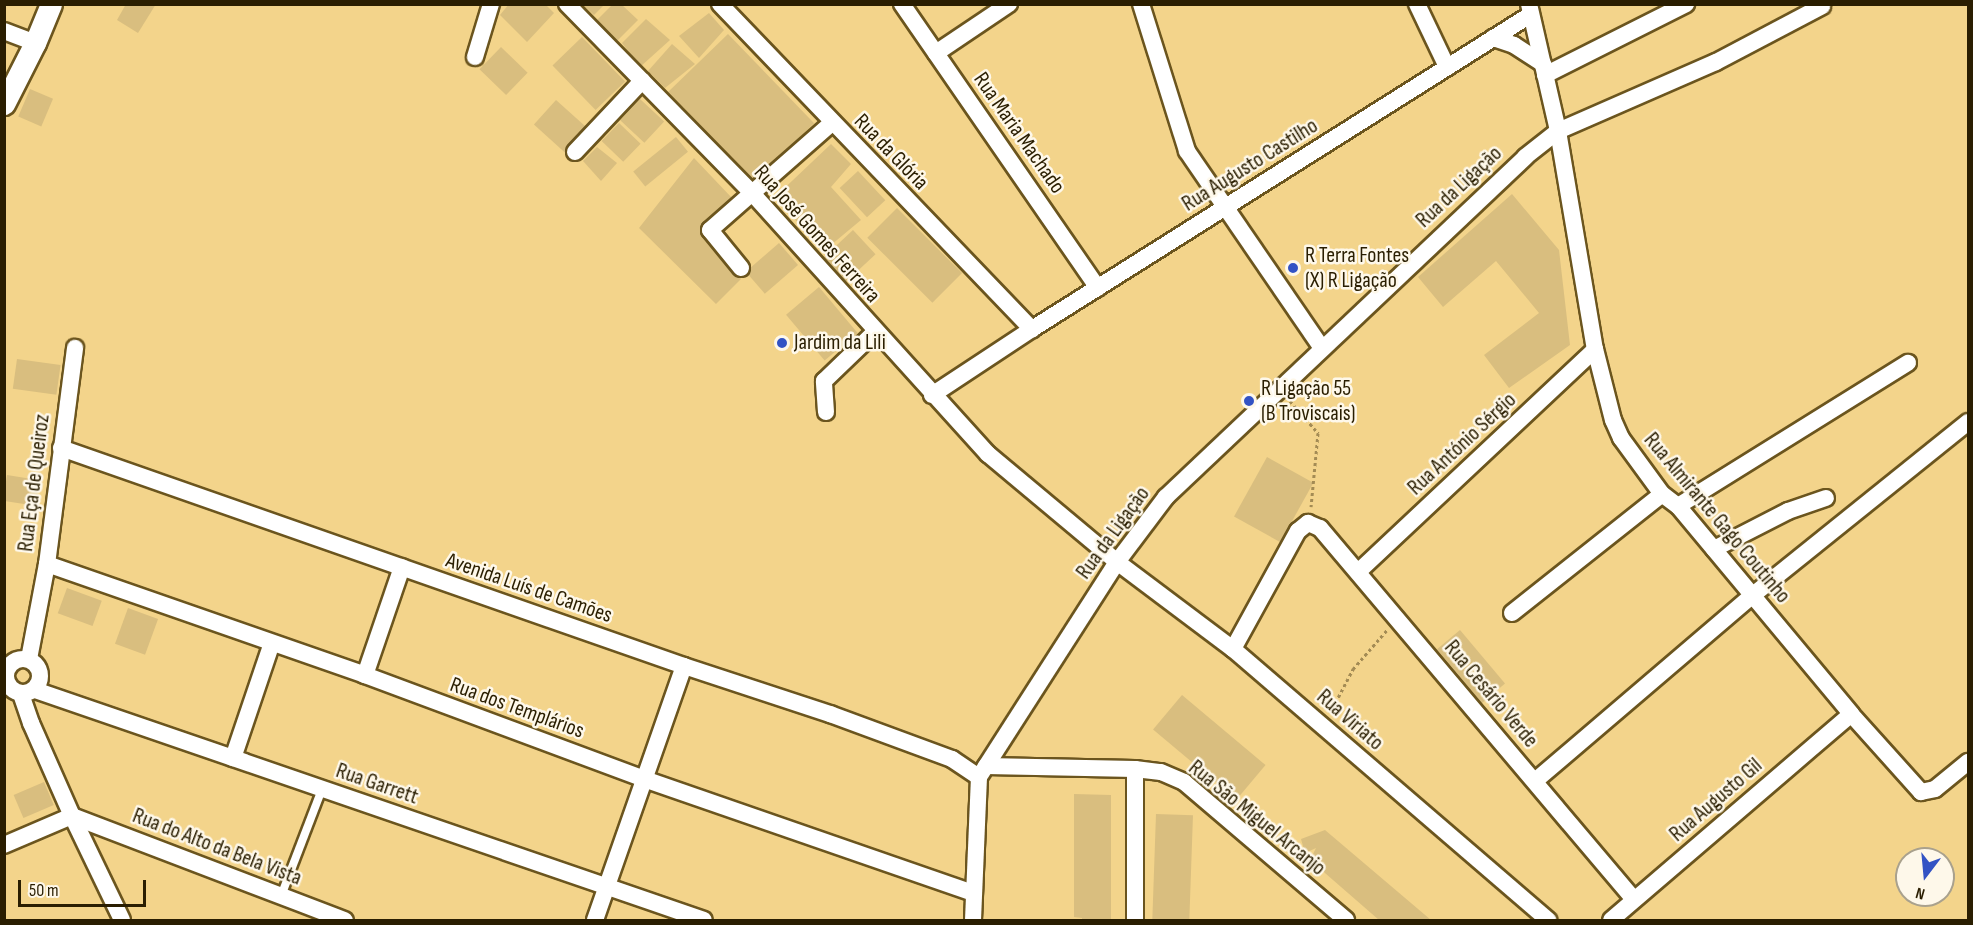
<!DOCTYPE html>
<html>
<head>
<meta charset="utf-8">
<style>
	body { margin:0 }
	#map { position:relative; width:1973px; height:925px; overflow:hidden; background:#f3d48b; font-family:"Sofia Sans Condensed",sans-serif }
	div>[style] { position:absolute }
	.building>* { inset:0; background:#d9be7f; transform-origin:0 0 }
	.path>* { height:3px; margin-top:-1.5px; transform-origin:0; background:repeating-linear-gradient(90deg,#a38b54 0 3px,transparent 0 6px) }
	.roads { filter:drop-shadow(2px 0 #6b551e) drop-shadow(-2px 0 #6b551e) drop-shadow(0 2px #6b551e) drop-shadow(0 -2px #6b551e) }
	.service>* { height:8px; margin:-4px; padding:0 4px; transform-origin:4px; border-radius:4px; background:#fff }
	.minor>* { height:16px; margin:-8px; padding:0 8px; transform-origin:8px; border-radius:8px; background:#fff }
	.minor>.ring { margin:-8px; padding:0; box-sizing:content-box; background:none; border:16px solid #fff; border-radius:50% }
	.tertiary>* { height:21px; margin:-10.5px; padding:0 10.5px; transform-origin:10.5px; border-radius:10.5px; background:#fff }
	.dots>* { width:16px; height:16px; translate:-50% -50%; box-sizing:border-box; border:3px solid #fef8ea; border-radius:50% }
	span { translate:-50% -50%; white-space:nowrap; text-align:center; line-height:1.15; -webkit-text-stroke:5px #fef8ea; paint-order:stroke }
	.street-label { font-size:22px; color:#2a1e01 }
	.poi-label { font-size:22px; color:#2a1e01 }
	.left { translate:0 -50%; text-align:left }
	.frame { position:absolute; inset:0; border:6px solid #2a1e01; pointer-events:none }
	.north { position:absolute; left:1895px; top:847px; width:60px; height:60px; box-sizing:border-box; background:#fef8ea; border:2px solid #a9a18d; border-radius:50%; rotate:196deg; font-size:16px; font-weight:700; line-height:24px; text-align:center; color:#2a1e01 }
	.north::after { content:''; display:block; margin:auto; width:21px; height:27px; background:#3353c4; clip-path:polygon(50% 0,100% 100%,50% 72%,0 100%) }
	.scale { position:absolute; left:18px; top:880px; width:128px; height:27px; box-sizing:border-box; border:3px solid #2a1e01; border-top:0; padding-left:8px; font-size:18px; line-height:21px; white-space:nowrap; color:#2a1e01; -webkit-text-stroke:4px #fef8ea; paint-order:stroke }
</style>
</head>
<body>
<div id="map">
	<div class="building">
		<div style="clip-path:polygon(126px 4px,156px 4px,138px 33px,117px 20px)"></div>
		<div style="clip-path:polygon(509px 4px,545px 4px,554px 13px,527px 42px,500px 15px)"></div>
		<div style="clip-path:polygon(582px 4px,605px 4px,594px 15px)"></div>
		<div style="clip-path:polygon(613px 4px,621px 4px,638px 20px,616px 42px,595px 22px)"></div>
		<div style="clip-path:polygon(709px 13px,724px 30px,699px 58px,679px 36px)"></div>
		<div style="clip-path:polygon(646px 19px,670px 40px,640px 67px,622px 43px)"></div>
		<div style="left:728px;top:34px;width:124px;height:83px;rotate:46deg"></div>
		<div style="left:582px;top:37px;width:62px;height:41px;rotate:46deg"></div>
		<div style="clip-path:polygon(672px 44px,695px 64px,665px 88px,648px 71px)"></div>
		<div style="left:501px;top:47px;width:37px;height:31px;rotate:44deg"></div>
		<div style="left:30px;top:89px;width:25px;height:30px;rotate:23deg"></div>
		<div style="left:640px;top:99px;width:33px;height:29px;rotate:43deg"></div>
		<div style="left:556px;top:100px;width:45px;height:33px;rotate:42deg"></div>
		<div style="left:619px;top:123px;width:30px;height:25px;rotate:44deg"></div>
		<div style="left:676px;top:137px;width:19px;height:55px;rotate:51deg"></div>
		<div style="clip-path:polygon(831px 144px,851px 164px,831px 187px,861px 220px,825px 250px,774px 198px)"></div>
		<div style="clip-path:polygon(597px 147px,617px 163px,601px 181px,583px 161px)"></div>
		<div style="clip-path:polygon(694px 158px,732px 198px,702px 230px,741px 279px,716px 304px,639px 228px)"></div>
		<div style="left:858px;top:171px;width:40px;height:25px;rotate:47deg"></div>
		<div style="clip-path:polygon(1512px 194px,1559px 250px,1570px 345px,1509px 388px,1484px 355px,1539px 313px,1496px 261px,1443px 307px,1418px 277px)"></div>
		<div style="left:897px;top:208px;width:92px;height:42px;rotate:45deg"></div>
		<div style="left:853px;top:230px;width:33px;height:40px;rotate:47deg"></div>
		<div style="left:779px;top:243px;width:29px;height:44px;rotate:49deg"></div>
		<div style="left:819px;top:287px;width:60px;height:43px;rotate:50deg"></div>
		<div style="left:17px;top:359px;width:44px;height:30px;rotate:8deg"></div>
		<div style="left:1267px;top:457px;width:53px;height:68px;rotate:29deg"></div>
		<div style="left:7px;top:475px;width:33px;height:26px;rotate:9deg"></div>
		<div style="left:67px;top:588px;width:37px;height:27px;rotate:20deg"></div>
		<div style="left:128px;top:608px;width:32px;height:38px;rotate:20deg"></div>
		<div style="left:1460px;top:630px;width:70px;height:30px;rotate:50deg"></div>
		<div style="left:1182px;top:695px;width:109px;height:45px;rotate:40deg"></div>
		<div style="left:44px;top:782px;width:25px;height:33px;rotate:67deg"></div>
		<div style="clip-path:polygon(1074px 794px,1111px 795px,1111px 920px,1082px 920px,1082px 918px,1074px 917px)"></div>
		<div style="left:1156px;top:814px;width:37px;height:106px;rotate:2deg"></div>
		<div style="clip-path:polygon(1325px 830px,1431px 920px,1379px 920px,1310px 860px,1316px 848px,1305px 853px,1301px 839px)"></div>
	</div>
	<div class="path">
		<div style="left:1290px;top:401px;width:43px;rotate:48.8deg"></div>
		<div style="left:1318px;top:433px;width:74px;rotate:95.4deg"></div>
		<div style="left:1330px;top:713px;width:50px;rotate:-62.4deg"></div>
		<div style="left:1353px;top:669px;width:52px;rotate:-48.9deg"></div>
	</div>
	<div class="roads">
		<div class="service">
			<div style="left:281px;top:896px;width:115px;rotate:-69deg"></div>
		</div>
		<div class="minor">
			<div style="left:567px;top:4px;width:264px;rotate:45.6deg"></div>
			<div style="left:752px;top:193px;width:352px;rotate:47.9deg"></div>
			<div style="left:988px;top:454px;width:168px;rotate:39.9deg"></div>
			<div style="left:1117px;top:562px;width:145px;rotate:36.9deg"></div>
			<div style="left:1233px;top:649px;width:416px;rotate:40.7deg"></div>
			<div style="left:720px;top:4px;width:451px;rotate:46.2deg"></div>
			<div style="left:902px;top:4px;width:345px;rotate:55.4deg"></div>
			<div style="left:1141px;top:4px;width:154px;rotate:72.6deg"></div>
			<div style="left:1187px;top:151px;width:237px;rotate:55.6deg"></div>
			<div style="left:1417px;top:4px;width:70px;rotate:64.5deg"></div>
			<div style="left:1529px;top:4px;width:130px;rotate:77.1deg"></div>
			<div style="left:1558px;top:131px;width:221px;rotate:80.4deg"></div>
			<div style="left:1595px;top:349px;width:73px;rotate:75.8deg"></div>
			<div style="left:1613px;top:420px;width:20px;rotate:66deg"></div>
			<div style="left:1621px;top:438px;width:69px;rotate:53.8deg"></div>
			<div style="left:1662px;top:494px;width:20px;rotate:37deg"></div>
			<div style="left:1678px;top:506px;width:271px;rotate:50.2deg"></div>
			<div style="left:1851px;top:714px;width:105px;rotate:48.1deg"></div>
			<div style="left:1921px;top:792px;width:14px;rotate:-12deg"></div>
			<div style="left:1935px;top:789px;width:43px;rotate:-39.3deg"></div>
			<div style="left:4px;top:31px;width:33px;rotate:21deg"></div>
			<div style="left:1493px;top:38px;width:22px;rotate:18deg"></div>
			<div style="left:1514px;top:45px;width:35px;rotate:33deg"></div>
			<div style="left:936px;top:53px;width:88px;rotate:-33.9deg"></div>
			<div style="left:475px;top:57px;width:55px;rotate:-73.2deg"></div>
			<div style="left:1545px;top:75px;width:158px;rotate:-26.7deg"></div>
			<div style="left:575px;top:152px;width:98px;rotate:-46.7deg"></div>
			<div style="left:741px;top:268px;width:49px;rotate:-129.2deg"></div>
			<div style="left:710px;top:230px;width:162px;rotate:-41.3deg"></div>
			<div style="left:932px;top:395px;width:120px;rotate:-33.4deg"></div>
			<div style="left:1032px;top:329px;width:589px;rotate:-32.23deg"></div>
			<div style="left:826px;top:412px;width:31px;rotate:-94deg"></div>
			<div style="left:824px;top:381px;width:71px;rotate:-43.9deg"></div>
			<div style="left:61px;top:448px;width:660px;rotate:19.29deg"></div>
			<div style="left:684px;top:666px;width:154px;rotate:18.2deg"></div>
			<div style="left:830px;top:714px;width:130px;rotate:20.2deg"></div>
			<div style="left:952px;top:759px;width:32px;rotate:34deg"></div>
			<div style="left:1678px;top:506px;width:271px;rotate:-31.9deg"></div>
			<div style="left:1714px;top:549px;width:83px;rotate:-27.2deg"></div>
			<div style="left:1788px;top:511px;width:40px;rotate:-18.9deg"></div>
			<div style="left:47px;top:564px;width:337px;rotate:19.2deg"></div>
			<div style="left:365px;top:675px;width:298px;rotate:20.4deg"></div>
			<div style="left:644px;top:779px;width:348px;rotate:19.1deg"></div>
			<div style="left:1359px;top:571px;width:324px;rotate:-43.2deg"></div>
			<div style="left:1512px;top:613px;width:191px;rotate:-38.4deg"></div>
			<div style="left:1233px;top:649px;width:135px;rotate:-61.2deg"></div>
			<div style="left:1298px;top:531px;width:13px;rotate:-39deg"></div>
			<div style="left:1308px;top:523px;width:13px;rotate:23deg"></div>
			<div style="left:1320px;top:528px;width:486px;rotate:49.8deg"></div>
			<div class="ring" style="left:6px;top:659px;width:18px;height:18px"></div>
			<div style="left:29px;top:659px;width:97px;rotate:-79.3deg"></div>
			<div style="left:47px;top:564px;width:218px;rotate:-82.6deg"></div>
			<div style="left:365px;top:675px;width:114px;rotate:-71.1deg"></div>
			<div style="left:35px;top:690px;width:707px;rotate:18.97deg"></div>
			<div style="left:21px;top:694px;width:31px;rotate:71deg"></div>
			<div style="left:31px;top:723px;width:102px;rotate:66.2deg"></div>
			<div style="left:72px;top:816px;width:115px;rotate:64.3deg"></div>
			<div style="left:233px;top:758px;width:121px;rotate:-71.3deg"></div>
			<div style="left:986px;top:766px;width:149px;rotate:1.2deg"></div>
			<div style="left:1135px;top:769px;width:26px;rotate:7deg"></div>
			<div style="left:1161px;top:772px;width:25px;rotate:23deg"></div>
			<div style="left:1184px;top:782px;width:213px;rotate:40.4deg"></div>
			<div style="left:1135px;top:769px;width:151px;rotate:90deg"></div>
			<div style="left:979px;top:777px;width:255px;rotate:-57.3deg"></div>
			<div style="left:1117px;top:562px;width:81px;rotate:-53deg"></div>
			<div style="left:1166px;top:497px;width:494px;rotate:-43.4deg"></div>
			<div style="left:1525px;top:157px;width:42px;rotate:-38.2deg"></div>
			<div style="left:1558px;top:131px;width:172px;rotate:-23.6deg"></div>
			<div style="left:1716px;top:62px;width:120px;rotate:-27.8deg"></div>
			<div style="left:1535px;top:781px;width:287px;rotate:-40.5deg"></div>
			<div style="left:1753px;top:595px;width:276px;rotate:-38.8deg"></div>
			<div style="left:4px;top:845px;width:74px;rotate:-23.1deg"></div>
			<div style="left:72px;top:816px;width:292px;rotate:20.9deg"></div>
			<div style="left:595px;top:920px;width:269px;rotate:-70.7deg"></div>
			<div style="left:973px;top:920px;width:143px;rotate:-87.6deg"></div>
			<div style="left:1611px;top:920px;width:316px;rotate:-40.6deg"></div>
		</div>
		<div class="tertiary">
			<div style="left:4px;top:104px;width:68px;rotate:-63.1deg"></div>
			<div style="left:35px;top:43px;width:42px;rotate:-67.7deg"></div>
		</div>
	</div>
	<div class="dots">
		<div style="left:1293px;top:268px;background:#3353c4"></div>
		<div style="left:782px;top:343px;background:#3353c4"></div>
		<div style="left:1249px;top:401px;background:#3353c4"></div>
	</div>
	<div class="street-label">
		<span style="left:1019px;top:133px;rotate:55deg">Rua Maria Machado</span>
		<span style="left:891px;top:152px;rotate:46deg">Rua da Glória</span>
		<span style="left:1250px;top:165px;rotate:-32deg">Rua Augusto Castilho</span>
		<span style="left:1459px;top:187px;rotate:-43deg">Rua da Ligação</span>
		<span style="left:817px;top:234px;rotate:48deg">Rua José Gomes Ferreira</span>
		<span style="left:1462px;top:444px;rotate:-43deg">Rua António Sérgio</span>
		<span style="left:34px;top:483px;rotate:-83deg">Rua Eça de Queiroz</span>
		<span style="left:1717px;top:518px;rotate:50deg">Rua Almirante Gago Coutinho</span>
		<span style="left:1113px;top:533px;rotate:-54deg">Rua da Ligação</span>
		<span style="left:529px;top:588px;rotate:19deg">Avenida Luís de Camões</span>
		<span style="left:1491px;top:694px;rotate:50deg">Rua Cesário Verde</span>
		<span style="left:517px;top:708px;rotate:20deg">Rua dos Templários</span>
		<span style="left:1350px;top:720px;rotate:41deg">Rua Viriato</span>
		<span style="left:377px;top:784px;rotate:19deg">Rua Garrett</span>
		<span style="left:1716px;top:800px;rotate:-41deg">Rua Augusto Gil</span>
		<span style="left:1257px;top:818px;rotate:39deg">Rua São Miguel Arcanjo</span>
		<span style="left:217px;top:847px;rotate:21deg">Rua do Alto da Bela Vista</span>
	</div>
	<div class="poi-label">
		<span class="left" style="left:1305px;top:268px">R Terra Fontes<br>(X) R Ligação</span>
		<span class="left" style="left:794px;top:343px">Jardim da Lili</span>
		<span class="left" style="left:1261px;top:401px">R Ligação 55<br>(B Troviscais)</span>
	</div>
	<div class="frame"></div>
	<div class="north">N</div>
	<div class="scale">50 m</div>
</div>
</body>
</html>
